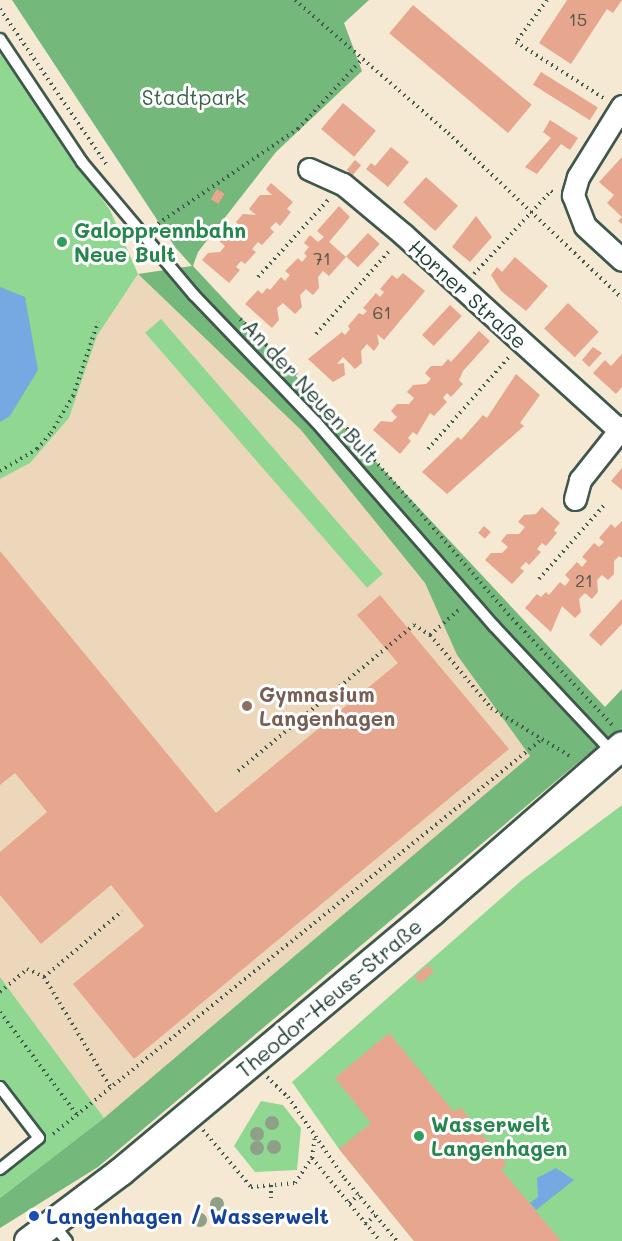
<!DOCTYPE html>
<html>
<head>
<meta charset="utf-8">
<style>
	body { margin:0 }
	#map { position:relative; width:622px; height:1241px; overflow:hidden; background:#f5e9d3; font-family:Mali,sans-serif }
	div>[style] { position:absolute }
	.built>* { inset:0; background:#edd7bb }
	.green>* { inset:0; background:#90d791; transform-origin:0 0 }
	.forest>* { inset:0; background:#74b87b }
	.water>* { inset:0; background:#76a9e2 }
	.building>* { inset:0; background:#e7a68e; transform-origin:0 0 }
	.path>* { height:4px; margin-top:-2px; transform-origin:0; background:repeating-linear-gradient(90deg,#3f574c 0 1.5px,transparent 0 6px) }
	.roads { filter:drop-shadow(2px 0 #3f574c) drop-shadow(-2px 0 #3f574c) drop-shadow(0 2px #3f574c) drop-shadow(0 -2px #3f574c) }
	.service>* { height:10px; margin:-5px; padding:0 5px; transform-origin:5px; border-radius:5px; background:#fff }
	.minor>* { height:21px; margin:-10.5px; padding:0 10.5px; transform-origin:10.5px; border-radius:10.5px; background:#fff }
	.tertiary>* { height:27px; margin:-13.5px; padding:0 13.5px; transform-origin:13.5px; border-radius:13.5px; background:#fff }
	.trees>* { width:14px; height:14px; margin:-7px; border-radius:50%; background:#8fa088 }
	.dots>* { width:16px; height:16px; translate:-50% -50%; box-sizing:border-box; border:3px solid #fff; border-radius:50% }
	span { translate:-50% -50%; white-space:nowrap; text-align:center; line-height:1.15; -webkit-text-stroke:6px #fff; paint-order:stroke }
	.number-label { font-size:18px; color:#51574a }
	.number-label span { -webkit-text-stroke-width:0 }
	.park-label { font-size:21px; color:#3b644b }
	.leisure-label { font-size:21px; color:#27864d; font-weight:700 }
	.left { translate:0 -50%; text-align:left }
	.street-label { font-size:21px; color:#1f3d34 }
	.education-label { font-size:21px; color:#785e54; font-weight:700 }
	.transit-label { font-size:21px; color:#164399; font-weight:700 }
</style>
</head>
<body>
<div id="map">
	<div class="built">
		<div style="clip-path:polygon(138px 274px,301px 430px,425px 583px,457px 655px,530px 756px,104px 1118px,0 977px,0 479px,30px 463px,69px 418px,97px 336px)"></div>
	</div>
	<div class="green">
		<div style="clip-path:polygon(0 53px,110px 210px,138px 274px,97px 336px,69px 418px,30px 463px,0 479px)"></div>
		<div style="left:161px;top:319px;width:338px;height:21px;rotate:49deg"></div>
		<div style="clip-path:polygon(622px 805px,622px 1241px,414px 1241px,339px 1149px,292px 1082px,522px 880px)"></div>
		<div style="clip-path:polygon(0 977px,104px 1118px,0 1198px,0 1169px,38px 1138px,0 1087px)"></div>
		<div style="clip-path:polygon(261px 1101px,283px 1105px,301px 1128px,297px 1170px,255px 1172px,234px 1146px)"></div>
	</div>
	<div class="forest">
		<div style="clip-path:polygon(12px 0,369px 0,344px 23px,362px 71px,276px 152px,198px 252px,193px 266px,605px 707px,622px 689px,622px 757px,587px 755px,98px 1167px,0 1228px,0 1198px,104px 1118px,530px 756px,457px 655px,425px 583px,301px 430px,138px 274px,192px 266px,175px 247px)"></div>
	</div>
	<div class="water">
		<div style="clip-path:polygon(0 287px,25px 297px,38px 370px,10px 416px,0 422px)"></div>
		<div style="clip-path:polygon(556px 1168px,574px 1180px,536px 1210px,530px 1203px,538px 1197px,537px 1178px)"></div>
	</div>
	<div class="building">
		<div style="clip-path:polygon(567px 0,622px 0,613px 13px,607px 9px,571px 64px,539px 43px)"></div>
		<div style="left:413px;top:5px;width:155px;height:37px;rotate:40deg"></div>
		<div style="left:541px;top:72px;width:67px;height:15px;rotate:32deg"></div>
		<div style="left:343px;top:103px;width:43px;height:34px;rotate:40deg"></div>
		<div style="clip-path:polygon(550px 120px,578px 138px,570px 150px,561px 144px,537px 174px,525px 167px,551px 138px,543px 132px)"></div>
		<div style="clip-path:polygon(391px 147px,409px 162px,388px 187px,366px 169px,371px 163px,375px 166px)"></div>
		<div style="clip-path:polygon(622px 157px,622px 224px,618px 221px,622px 217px,607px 203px,614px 195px,599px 182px)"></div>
		<div style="left:355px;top:160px;width:8px;height:13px;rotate:40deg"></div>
		<div style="left:426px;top:177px;width:43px;height:34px;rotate:42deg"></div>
		<div style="clip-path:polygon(271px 183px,293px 202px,287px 209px,291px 212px,280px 226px,276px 222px,270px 228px,274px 232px,262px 245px,258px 242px,252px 249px,256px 252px,245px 264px,241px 261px,236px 267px,240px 270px,229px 283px,202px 260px,208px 253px,220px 252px,225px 246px,219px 241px,226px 233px,238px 233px,242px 228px,236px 222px,243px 214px,256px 215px,249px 209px,260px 195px,272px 195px,266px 189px)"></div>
		<div style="left:217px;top:189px;width:9px;height:12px;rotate:32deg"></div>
		<div style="clip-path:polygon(339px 206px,350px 217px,329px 242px,346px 257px,329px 276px,323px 271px,318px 277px,319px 288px,313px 295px,306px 289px,300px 295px,302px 307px,295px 314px,283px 303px,277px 308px,279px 320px,272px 328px,245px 304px,258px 290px,262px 294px,267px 288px,270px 290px,281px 277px,285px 281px,290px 275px,285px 271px,298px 258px,302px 262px,307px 256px,304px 253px,309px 247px,304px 243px,310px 235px,318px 242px,324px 237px,317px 231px)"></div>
		<div style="clip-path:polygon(476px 216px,492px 237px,470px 262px,452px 247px)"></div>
		<div style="left:368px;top:233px;width:16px;height:32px;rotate:43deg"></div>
		<div style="clip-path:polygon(515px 257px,548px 286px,526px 311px,501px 291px,491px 275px,497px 267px,502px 272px)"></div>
		<div style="clip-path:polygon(403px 273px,425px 291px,384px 340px,377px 334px,379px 344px,374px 351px,367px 344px,361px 351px,362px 363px,355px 369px,343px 357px,337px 364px,344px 363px,345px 375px,333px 382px,308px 359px,342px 332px,345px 335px,350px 329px,348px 326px,359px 313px,363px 315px,367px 311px,363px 308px,376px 293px,380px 297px,384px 292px,380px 289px,392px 275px,397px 279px)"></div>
		<div style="left:568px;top:303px;width:42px;height:35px;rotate:43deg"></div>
		<div style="left:450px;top:305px;width:16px;height:41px;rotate:43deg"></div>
		<div style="clip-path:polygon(479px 331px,490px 341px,463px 371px,459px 380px,463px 384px,451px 397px,447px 393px,443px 398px,447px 402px,434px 416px,430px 413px,417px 435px,413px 432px,408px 438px,411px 441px,400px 454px,373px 430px,381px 421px,392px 422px,397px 417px,391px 411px,397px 404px,409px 404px,414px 398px,407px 392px,413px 385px,426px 384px,431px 379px,425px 373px,431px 366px,442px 366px,448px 359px,451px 362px)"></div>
		<div style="clip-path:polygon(593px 347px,602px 353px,589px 367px,582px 360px)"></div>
		<div style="clip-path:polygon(622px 354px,622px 387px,616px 394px,593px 373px,605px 360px,611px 366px)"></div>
		<div style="clip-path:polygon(516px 374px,540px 395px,520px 423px,524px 426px,447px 494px,422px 472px,458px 437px,461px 440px,483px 415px,487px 418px)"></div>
		<div style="clip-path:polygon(622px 468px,622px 490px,611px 481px)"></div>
		<div style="clip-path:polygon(542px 507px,560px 523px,554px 530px,557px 533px,546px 546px,542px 543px,537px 549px,541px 552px,529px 565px,526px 562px,520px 568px,524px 571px,512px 584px,485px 560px,491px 553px,502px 553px,508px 547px,501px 541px,507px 534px,519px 534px,525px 527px,518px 522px,524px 515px,536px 514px)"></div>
		<div style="clip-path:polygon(622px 521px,622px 558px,619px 556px,614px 561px,614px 574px,608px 580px,602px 575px,597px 580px,598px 592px,592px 599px,585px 593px,579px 599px,581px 612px,575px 618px,562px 606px,551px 632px,525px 608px,537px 594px,541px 597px,546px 592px,549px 595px,560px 582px,565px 586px,570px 580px,565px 575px,577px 562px,582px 567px,587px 561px,582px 557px,594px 543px,599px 547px,604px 542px,599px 538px,611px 524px,615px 528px)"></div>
		<div style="left:484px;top:526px;width:9px;height:9px;rotate:41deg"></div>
		<div style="clip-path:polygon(0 551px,216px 813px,398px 663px,357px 615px,380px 595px,509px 749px,134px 1059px,73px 984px,144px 926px,111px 885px,41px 944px,0 895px,0 852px,47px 812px,15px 773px,0 785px)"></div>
		<div style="clip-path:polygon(622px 599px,622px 624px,601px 646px,589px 635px)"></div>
		<div style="left:428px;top:965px;width:9px;height:18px;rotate:49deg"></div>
		<div style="clip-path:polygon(389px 1033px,454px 1112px,460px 1107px,507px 1165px,501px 1169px,561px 1241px,414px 1241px,339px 1149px,371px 1123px,335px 1078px)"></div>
	</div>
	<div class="path">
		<div style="left:295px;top:0;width:203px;rotate:41deg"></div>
		<div style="left:448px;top:133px;width:240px;rotate:43.5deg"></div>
		<div style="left:547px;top:0;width:52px;rotate:126.4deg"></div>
		<div style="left:516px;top:42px;width:106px;rotate:32.6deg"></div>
		<div style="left:0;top:9px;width:191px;rotate:55.6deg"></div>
		<div style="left:153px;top:227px;width:175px;rotate:-34.1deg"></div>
		<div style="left:298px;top:129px;width:96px;rotate:-47.5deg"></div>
		<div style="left:474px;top:274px;width:113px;rotate:-47.1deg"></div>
		<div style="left:551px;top:191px;width:5px;rotate:37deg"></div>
		<div style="left:258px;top:277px;width:107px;rotate:-47.7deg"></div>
		<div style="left:240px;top:319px;width:117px;rotate:44.7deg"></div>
		<div style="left:323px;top:401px;width:282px;rotate:49deg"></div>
		<div style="left:508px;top:614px;width:155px;rotate:46.8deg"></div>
		<div style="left:316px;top:334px;width:113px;rotate:-48.6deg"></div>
		<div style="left:428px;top:449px;width:125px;rotate:-48.6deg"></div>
		<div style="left:0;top:471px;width:43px;rotate:-30.7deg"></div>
		<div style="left:37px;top:449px;width:21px;rotate:-49deg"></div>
		<div style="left:51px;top:433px;width:43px;rotate:-59.3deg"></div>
		<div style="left:73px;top:396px;width:78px;rotate:-71.3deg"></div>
		<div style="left:539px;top:579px;width:101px;rotate:-48.6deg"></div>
		<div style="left:430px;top:635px;width:41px;rotate:-41.1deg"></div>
		<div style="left:238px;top:771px;width:229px;rotate:-39.7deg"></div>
		<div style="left:414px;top:625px;width:19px;rotate:32deg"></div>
		<div style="left:430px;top:635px;width:95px;rotate:50.1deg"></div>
		<div style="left:491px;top:708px;width:96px;rotate:31.4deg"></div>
		<div style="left:44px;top:977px;width:130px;rotate:58.9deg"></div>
		<div style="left:0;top:992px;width:35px;rotate:-40deg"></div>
		<div style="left:27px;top:969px;width:19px;rotate:25deg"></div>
		<div style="left:44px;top:977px;width:102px;rotate:-40.2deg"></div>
		<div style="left:0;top:1012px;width:129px;rotate:53.2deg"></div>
		<div style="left:267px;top:1077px;width:29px;rotate:44deg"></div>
		<div style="left:288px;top:1097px;width:100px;rotate:55.2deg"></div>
		<div style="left:345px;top:1179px;width:81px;rotate:50deg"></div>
		<div style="left:203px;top:1130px;width:75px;rotate:49.9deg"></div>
		<div style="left:251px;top:1187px;width:44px;rotate:-5.2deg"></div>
		<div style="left:295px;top:1183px;width:30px;rotate:-56deg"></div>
		<div style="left:312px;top:1158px;width:107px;rotate:50.7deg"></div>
		<div style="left:53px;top:1134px;width:629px;rotate:-38.93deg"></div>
		<div style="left:312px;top:1158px;width:21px;rotate:-82deg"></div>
		<div style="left:271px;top:1185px;width:13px;rotate:90deg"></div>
		<div style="left:349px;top:1203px;width:13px;rotate:-39deg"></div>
		<div style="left:365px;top:1224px;width:14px;rotate:-39deg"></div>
	</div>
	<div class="roads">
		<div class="service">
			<div style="left:0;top:39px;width:148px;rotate:56.3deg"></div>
			<div style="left:82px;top:162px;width:174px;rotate:49.9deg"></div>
			<div style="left:194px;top:295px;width:176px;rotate:46.2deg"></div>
			<div style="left:316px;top:422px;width:271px;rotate:48.9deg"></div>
			<div style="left:494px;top:626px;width:174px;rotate:46.9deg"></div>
			<div style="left:0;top:1087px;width:64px;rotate:52.6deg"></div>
			<div style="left:39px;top:1138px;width:50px;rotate:141.5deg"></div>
			<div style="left:53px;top:1224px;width:22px;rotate:51deg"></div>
		</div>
		<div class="minor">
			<div style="left:622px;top:106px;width:84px;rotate:121.8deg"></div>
			<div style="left:578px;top:177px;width:19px;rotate:106deg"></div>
			<div style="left:573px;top:195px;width:33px;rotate:69deg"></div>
			<div style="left:585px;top:226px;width:50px;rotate:42.6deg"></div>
			<div style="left:309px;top:169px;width:37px;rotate:24deg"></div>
			<div style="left:343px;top:184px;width:80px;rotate:39.9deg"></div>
			<div style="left:404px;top:235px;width:290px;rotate:42.2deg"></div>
			<div style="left:575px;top:499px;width:20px;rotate:-75deg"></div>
			<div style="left:580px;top:480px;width:68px;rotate:-51.6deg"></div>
		</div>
		<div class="tertiary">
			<div style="left:28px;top:1241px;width:116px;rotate:-37deg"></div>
			<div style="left:121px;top:1171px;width:405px;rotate:-39.9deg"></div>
			<div style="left:432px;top:911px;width:252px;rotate:-41.1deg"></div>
		</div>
	</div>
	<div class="trees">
		<div style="left:272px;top:1123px"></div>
		<div style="left:257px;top:1134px"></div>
		<div style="left:274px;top:1147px"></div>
		<div style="left:257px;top:1148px"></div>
		<div style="left:217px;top:1204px"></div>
		<div style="left:200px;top:1220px"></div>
	</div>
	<div class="dots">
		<div style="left:62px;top:242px;background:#2e9e5b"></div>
		<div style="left:247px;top:706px;background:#8d6e63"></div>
		<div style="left:419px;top:1136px;background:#2e9e5b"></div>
		<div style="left:34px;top:1216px;background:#1a4fb4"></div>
	</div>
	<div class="number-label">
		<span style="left:578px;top:19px">15</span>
		<span style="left:322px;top:258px">71</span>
		<span style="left:382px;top:312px">61</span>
		<span style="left:584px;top:580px">21</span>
	</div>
	<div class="park-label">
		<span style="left:194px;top:97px">Stadtpark</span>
	</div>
	<div class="leisure-label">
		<span class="left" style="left:74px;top:242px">Galopprennbahn<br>Neue Bult</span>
		<span class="left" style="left:431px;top:1136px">Wasserwelt<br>Langenhagen</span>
	</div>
	<div class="street-label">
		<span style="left:468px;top:294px;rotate:42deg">Horner Straße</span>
		<span style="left:311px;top:391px;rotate:47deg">An der Neuen Bult</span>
		<span style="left:329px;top:998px;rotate:-40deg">Theodor-Heuss-Straße</span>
	</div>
	<div class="education-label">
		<span class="left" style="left:259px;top:706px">Gymnasium<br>Langenhagen</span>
	</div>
	<div class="transit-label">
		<span class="left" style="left:46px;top:1216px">Langenhagen / Wasserwelt</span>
	</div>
</div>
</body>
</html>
